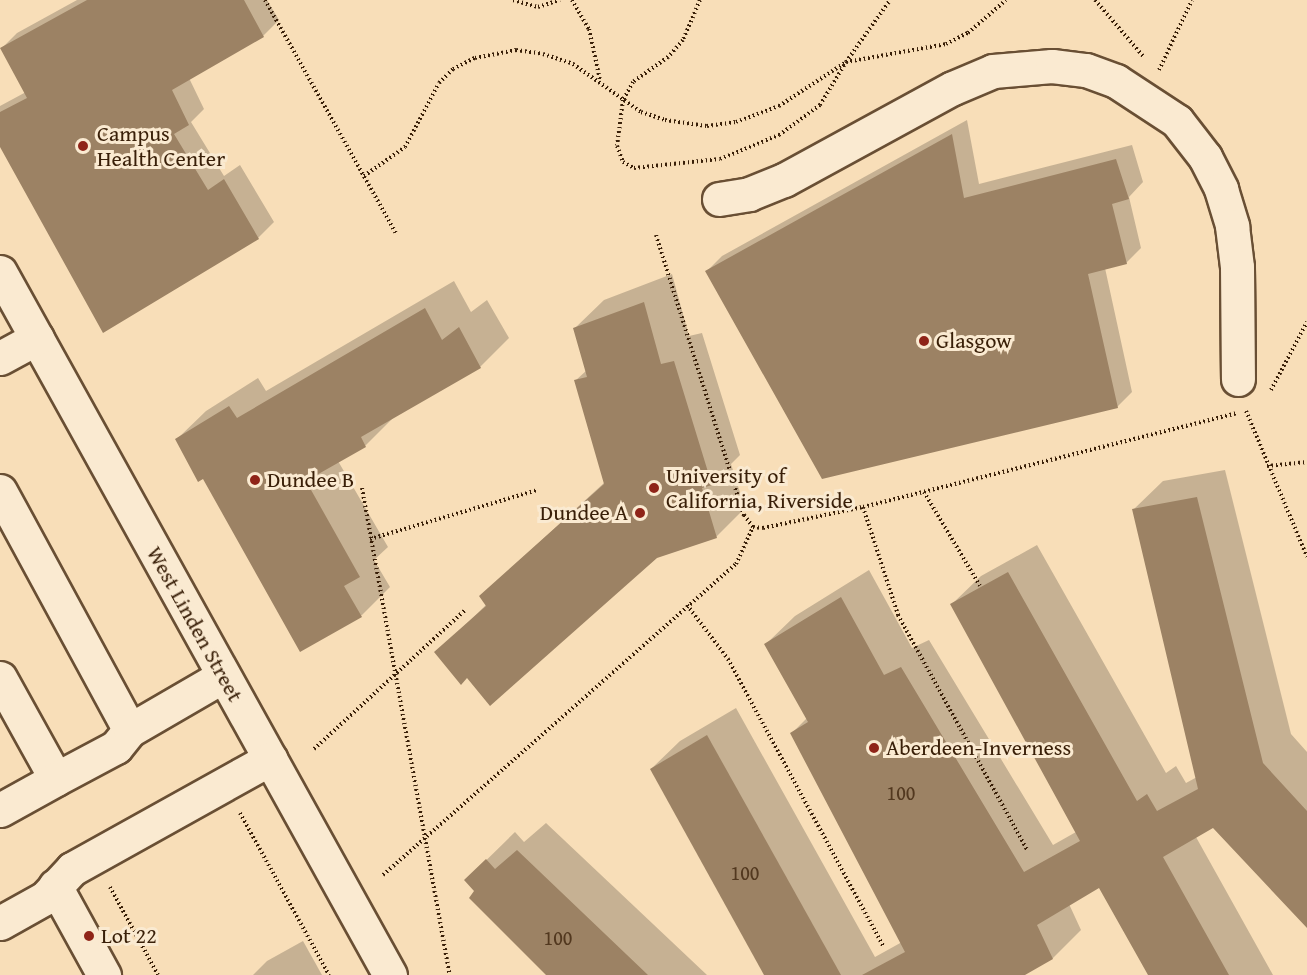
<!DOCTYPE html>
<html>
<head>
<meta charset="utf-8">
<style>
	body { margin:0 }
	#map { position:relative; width:1307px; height:975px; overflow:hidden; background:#f8deb8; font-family:"Gentium Book Plus",serif }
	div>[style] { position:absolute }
	.shadow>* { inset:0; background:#0003 }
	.building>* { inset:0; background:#9c8264 }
	.path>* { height:4px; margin-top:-2px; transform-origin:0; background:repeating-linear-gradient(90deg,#391f08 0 1.5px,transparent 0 4.5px) }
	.roads { filter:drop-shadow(2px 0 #694f34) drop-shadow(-2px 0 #694f34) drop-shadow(0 2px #694f34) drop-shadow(0 -2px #694f34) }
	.minor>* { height:33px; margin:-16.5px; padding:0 16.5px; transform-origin:16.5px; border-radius:16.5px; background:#faead1 }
	.dots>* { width:16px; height:16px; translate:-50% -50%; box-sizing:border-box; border:3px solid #faead1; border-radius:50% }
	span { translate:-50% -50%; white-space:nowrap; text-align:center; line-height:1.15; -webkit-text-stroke:6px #faead1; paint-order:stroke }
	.number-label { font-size:20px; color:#52381f }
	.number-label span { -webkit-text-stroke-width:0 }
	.poi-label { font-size:22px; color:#391f08 }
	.left { translate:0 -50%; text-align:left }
	.right { translate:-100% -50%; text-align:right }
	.street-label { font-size:22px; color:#391f08 }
</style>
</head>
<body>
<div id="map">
	<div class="shadow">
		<div style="clip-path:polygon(77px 0,267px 0,279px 20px,263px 36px,189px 78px,204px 109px,191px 122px,224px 176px,240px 165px,274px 222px,258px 238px,104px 331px,0 144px,0 106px,26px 92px,2px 48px,17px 33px)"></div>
		<div style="clip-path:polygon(967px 120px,979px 184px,1132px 145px,1143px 182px,1129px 197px,1141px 248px,1126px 263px,1105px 268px,1132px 392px,1117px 407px,707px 271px,722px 256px)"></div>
		<div style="clip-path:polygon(672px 274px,689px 336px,702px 333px,740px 455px,731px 464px,745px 508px,716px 537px,656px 557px,468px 676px,436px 653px,487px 604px,481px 596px,605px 482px,575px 381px,587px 370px,575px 328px,604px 300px)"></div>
		<div style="clip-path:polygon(454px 281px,471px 312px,487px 300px,509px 338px,480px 367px,395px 416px,365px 446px,338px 461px,388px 547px,374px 560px,390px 587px,362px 615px,301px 650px,203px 477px,177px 439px,206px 411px,258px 378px,266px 391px)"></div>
		<div style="clip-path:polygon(1225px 470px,1291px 734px,1307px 752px,1307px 925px,1214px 826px,1196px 837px,1273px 975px,1149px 975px,1099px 886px,1069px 904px,1081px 930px,1053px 958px,1022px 975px,766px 975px,651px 769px,680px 741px,736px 708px,875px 957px,902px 942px,792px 733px,807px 718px,766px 644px,795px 616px,869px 570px,912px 648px,929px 640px,1053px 845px,1076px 832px,952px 604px,981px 576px,1037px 545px,1166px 773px,1176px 766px,1186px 783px,1197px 777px,1134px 509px,1163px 481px)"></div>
		<div style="clip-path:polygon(546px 823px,707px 975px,548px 975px,466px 880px,515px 832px,524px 842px)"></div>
		<div style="clip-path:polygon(303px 941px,322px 975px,253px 975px,267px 961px)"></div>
	</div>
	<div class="building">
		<div style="clip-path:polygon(87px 0,244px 0,264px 37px,172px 90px,189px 125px,174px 134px,208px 190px,224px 179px,259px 239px,103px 333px,0 147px,0 112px,27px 98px,0 48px)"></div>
		<div style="clip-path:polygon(952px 134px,964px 198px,1116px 159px,1129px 199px,1112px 204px,1127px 264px,1088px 274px,1118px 408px,822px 479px,705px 271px)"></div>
		<div style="clip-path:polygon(644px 302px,661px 364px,674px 361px,712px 485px,702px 488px,717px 538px,657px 558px,490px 706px,467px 678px,461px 685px,434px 652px,486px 606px,479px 596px,604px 484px,574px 380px,587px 377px,573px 328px)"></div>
		<div style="clip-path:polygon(425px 308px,442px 340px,459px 327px,481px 368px,361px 437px,366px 447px,306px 481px,360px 577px,344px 586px,362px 617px,300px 652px,203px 479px,198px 482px,175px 439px,229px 406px,237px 418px)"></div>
		<div style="clip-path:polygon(1197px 497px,1263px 763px,1307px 811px,1307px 928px,1213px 828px,1163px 857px,1229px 975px,1148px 975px,1099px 888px,1037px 925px,1053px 959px,1025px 975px,862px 975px,905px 952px,790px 733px,808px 722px,764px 644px,841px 597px,884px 675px,901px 667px,1024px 872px,1080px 841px,950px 604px,1008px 572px,1137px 801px,1147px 794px,1157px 811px,1198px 789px,1132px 509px)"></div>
		<div style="clip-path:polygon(707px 735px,841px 975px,764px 975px,650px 769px)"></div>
		<div style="clip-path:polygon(517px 850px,648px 975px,546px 975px,469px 898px,474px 891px,464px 880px,486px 859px,495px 869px)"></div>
	</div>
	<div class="path">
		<div style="left:265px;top:0;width:267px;rotate:60.7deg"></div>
		<div style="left:513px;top:0;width:26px;rotate:16deg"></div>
		<div style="left:538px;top:7px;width:23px;rotate:-18deg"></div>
		<div style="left:572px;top:0;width:34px;rotate:60deg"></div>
		<div style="left:589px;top:29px;width:52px;rotate:77.8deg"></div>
		<div style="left:700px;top:0;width:43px;rotate:113deg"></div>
		<div style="left:683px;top:40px;width:23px;rotate:131deg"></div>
		<div style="left:668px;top:57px;width:43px;rotate:144.5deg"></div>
		<div style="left:633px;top:82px;width:21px;rotate:119deg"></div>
		<div style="left:623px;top:100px;width:46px;rotate:97.4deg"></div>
		<div style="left:617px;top:146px;width:17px;rotate:69deg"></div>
		<div style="left:623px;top:162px;width:13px;rotate:29deg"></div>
		<div style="left:634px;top:168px;width:86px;rotate:-6deg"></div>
		<div style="left:720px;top:159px;width:64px;rotate:-22.1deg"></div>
		<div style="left:779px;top:135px;width:51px;rotate:-36.2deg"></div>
		<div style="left:820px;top:105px;width:50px;rotate:-58.8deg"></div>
		<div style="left:846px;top:62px;width:102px;rotate:-10.2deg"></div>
		<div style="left:946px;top:44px;width:25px;rotate:-27deg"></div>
		<div style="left:968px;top:33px;width:50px;rotate:-41deg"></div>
		<div style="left:1095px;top:0;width:74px;rotate:49.4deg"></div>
		<div style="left:1159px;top:70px;width:77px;rotate:-64.8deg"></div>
		<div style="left:364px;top:176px;width:50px;rotate:-35.3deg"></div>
		<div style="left:405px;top:147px;width:72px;rotate:-62deg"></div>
		<div style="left:439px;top:83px;width:20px;rotate:-45deg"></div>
		<div style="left:453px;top:69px;width:25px;rotate:-27deg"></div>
		<div style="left:475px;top:58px;width:42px;rotate:-11deg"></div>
		<div style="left:516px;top:50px;width:27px;rotate:8deg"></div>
		<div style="left:543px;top:54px;width:32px;rotate:18deg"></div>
		<div style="left:573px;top:64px;width:83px;rotate:35.2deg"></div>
		<div style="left:641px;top:112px;width:25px;rotate:18deg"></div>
		<div style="left:665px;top:120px;width:42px;rotate:8.1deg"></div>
		<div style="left:707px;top:126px;width:29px;rotate:-8deg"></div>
		<div style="left:736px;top:122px;width:46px;rotate:-20.4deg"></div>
		<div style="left:779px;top:106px;width:80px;rotate:-33.3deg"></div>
		<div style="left:846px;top:62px;width:76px;rotate:-54.6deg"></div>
		<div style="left:656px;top:235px;width:294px;rotate:72.6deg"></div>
		<div style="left:744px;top:515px;width:15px;rotate:53deg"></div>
		<div style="left:753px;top:527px;width:10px;rotate:6deg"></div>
		<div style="left:763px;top:528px;width:102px;rotate:-11.9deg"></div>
		<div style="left:863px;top:507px;width:385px;rotate:-14.1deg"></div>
		<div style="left:1271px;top:390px;width:77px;rotate:-62.1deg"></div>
		<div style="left:1246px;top:411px;width:158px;rotate:67.3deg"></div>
		<div style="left:1267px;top:466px;width:40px;rotate:-5.7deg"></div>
		<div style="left:362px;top:488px;width:495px;rotate:79.8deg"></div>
		<div style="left:924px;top:492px;width:109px;rotate:59.2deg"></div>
		<div style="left:863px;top:507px;width:114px;rotate:72deg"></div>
		<div style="left:898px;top:615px;width:268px;rotate:61.2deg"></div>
		<div style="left:370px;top:539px;width:175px;rotate:-16.3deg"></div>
		<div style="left:687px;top:605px;width:68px;rotate:52.8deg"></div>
		<div style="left:728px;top:659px;width:328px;rotate:61.6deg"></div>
		<div style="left:314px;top:749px;width:205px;rotate:-42.6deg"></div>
		<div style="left:240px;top:813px;width:185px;rotate:61.2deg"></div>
		<div style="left:383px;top:875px;width:470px;rotate:-41.4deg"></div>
		<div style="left:736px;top:564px;width:41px;rotate:-65.3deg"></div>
		<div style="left:110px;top:887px;width:100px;rotate:61.4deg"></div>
	</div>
	<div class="roads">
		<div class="minor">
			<div style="left:719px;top:199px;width:30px;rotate:-9deg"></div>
			<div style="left:749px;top:194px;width:38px;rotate:-22deg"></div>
			<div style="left:784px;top:180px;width:192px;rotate:-28.6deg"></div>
			<div style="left:953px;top:88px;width:43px;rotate:-23deg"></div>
			<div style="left:993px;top:71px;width:59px;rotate:-4.8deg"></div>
			<div style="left:1052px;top:66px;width:34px;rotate:7deg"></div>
			<div style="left:1086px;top:70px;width:32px;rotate:20deg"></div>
			<div style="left:1116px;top:81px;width:73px;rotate:33.3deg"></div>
			<div style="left:1177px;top:121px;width:46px;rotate:52.1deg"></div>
			<div style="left:1205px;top:157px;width:36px;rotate:63deg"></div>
			<div style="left:1221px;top:189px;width:39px;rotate:73deg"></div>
			<div style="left:1232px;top:226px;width:41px;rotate:83deg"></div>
			<div style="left:1237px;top:267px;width:112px;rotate:89.5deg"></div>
			<div style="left:0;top:272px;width:804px;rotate:60.98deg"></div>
			<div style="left:0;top:358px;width:42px;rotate:-28.4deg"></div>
			<div style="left:0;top:491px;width:272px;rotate:61.5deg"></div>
			<div style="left:0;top:678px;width:115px;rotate:61deg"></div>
			<div style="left:56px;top:779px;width:68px;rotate:-28.1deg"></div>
			<div style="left:116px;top:747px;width:22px;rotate:-51deg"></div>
			<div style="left:130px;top:730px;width:108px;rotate:-30.1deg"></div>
			<div style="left:0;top:810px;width:64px;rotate:-29deg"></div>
			<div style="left:55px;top:886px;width:102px;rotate:61.2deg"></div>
			<div style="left:0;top:923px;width:51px;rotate:-29.1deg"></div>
			<div style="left:45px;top:898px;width:40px;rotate:-47deg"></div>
			<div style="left:72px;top:869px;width:227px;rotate:-29.1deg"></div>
		</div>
	</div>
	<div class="dots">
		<div style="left:83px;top:146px;background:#8f2418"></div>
		<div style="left:924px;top:341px;background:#8f2418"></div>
		<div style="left:255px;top:480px;background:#8f2418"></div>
		<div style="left:654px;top:488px;background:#8f2418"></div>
		<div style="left:640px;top:513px;background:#8f2418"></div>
		<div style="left:874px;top:748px;background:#8f2418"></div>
		<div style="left:89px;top:936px;background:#8f2418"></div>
	</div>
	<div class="number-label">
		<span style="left:901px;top:792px">100</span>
		<span style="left:745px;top:872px">100</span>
		<span style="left:558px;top:937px">100</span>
	</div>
	<div class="poi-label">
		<span class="left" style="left:97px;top:146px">Campus<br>Health Center</span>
		<span class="left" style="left:936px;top:341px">Glasgow</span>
		<span class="left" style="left:666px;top:488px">University of<br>California, Riverside</span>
		<span class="left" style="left:267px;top:480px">Dundee B</span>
		<span class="right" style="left:628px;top:513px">Dundee A</span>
		<span class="left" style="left:886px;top:748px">Aberdeen-Inverness</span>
		<span class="left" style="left:101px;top:936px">Lot 22</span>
	</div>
	<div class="street-label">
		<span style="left:195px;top:624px;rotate:61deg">West Linden Street</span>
	</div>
</div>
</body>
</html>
